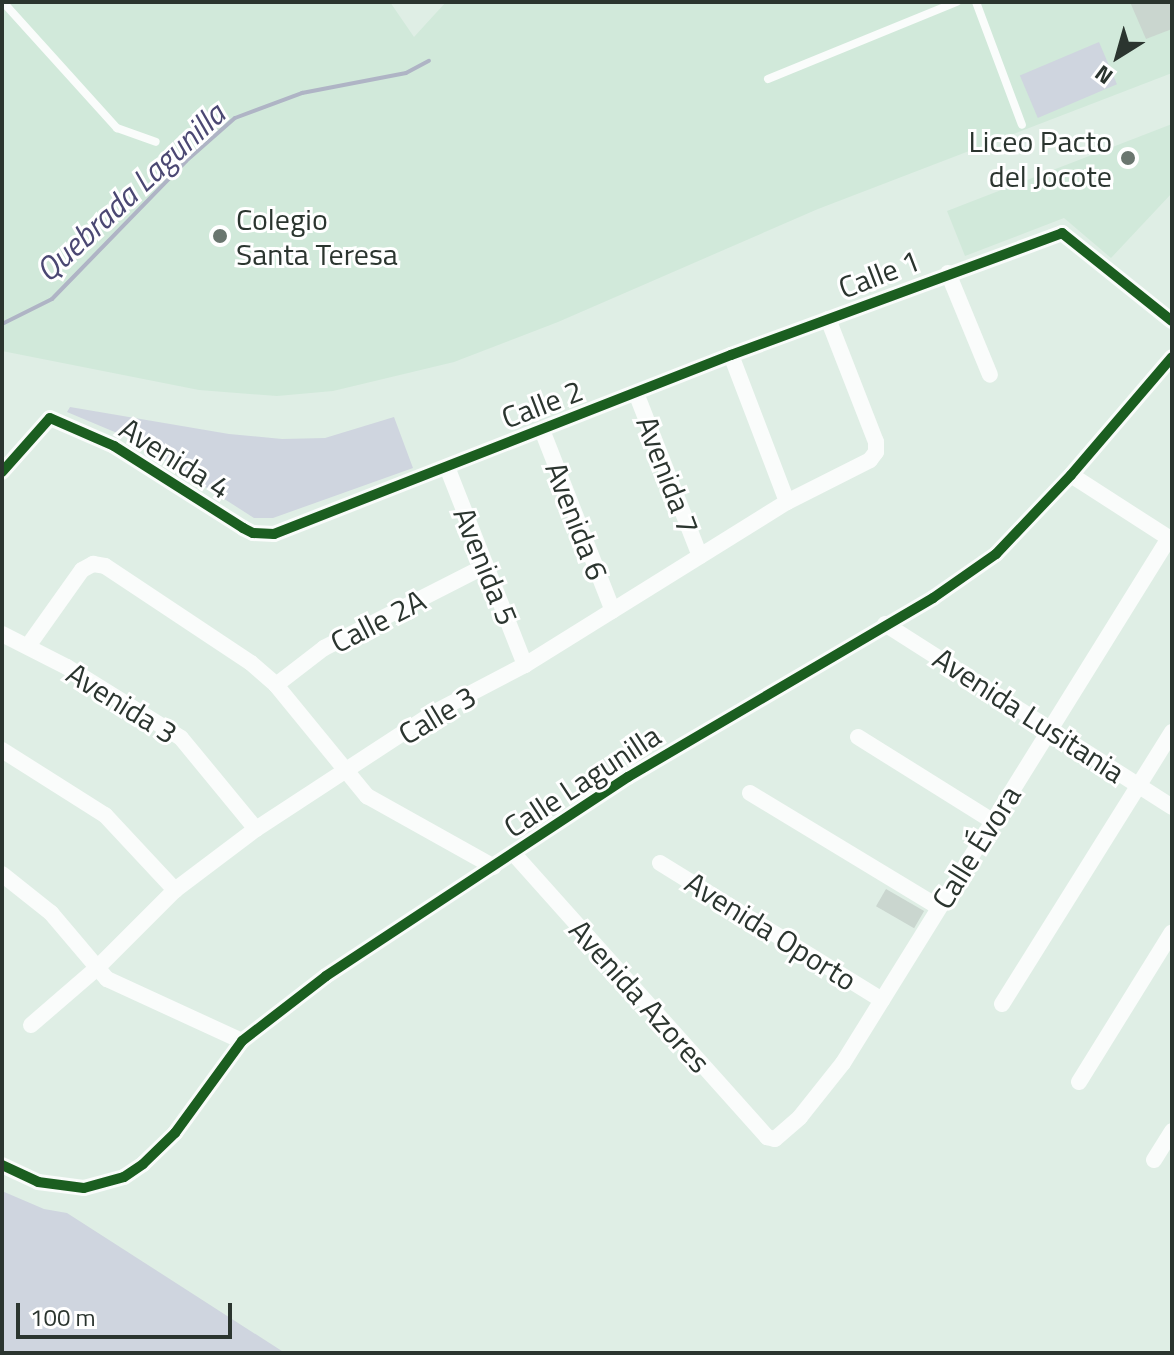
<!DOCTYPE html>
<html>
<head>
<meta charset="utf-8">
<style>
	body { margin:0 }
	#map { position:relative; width:1174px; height:1355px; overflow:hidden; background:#dfeee5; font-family:"Titillium Web",sans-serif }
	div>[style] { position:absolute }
	.built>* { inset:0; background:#d1e9da }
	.green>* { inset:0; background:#cfd5df; transform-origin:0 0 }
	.stream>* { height:4px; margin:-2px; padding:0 2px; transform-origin:2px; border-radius:2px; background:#afb4c5 }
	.building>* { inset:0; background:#cad6cf; transform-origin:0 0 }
	.lane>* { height:8px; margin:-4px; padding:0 4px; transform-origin:4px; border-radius:4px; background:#fafcfb }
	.street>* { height:16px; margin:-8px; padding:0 8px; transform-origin:8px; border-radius:8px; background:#fafcfb }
	.cycleway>* { height:10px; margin:-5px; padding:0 5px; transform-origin:5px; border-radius:5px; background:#1b5e20 }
	.dots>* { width:22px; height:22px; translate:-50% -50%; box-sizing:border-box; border:4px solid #fff; border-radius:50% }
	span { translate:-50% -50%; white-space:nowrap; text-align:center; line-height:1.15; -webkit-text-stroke:6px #fff; paint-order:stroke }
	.poi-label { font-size:30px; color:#2b352f }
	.right { translate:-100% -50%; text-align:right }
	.left { translate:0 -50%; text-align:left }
	.street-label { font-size:30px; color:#2b352f }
	.water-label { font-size:32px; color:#4b4873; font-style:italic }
	.frame { position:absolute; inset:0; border:4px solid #2b352f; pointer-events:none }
	.north { position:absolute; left:1078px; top:16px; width:80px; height:80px; -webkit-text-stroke:6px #fff; paint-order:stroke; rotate:217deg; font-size:22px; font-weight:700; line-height:32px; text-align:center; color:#2b352f }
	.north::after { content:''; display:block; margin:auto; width:28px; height:36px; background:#2b352f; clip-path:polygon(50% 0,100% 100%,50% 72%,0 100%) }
	.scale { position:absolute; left:16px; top:1303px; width:216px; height:36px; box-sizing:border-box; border:4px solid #2b352f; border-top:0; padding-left:10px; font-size:24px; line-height:28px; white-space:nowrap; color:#2b352f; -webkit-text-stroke:6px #fff; paint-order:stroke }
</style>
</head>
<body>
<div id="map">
	<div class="built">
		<div style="clip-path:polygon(2px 2px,390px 2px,414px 37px,446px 2px,1172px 2px,1172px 73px,818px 209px,558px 322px,454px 362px,333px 391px,277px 396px,199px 390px,2px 351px)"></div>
		<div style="clip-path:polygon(1172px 124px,1172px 193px,1111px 258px,1064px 218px,965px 256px,947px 211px)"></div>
	</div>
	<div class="green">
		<div style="left:1099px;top:42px;width:46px;height:86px;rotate:67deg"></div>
		<div style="clip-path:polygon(70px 407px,229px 434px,282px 439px,325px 438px,394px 417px,413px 468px,273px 518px,254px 518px,129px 438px,67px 412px)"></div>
		<div style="clip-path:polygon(2px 1191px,44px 1209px,67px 1213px,285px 1353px,2px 1353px)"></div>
	</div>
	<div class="stream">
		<div style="left:2px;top:324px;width:56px;rotate:-26.6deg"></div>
		<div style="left:52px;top:299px;width:192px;rotate:-45.8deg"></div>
		<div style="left:186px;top:161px;width:65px;rotate:-41.3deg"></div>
		<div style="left:235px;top:118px;width:72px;rotate:-20.5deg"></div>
		<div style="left:302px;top:93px;width:106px;rotate:-10.9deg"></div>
		<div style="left:406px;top:73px;width:26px;rotate:-28deg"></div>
	</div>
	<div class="building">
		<div style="clip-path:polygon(1130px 2px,1172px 2px,1172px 29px,1146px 39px)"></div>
		<div style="left:886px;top:889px;width:44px;height:20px;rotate:30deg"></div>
	</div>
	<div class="lane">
		<div style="left:3px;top:2px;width:170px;rotate:47.9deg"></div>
		<div style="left:117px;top:128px;width:41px;rotate:19.7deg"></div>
		<div style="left:976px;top:2px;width:131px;rotate:69.5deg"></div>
		<div style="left:768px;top:79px;width:204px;rotate:-22.2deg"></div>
	</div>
	<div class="street">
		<div style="left:948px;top:273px;width:110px;rotate:67.6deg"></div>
		<div style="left:731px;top:355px;width:157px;rotate:69.1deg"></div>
		<div style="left:636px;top:393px;width:175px;rotate:68.6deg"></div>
		<div style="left:542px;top:430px;width:194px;rotate:68.6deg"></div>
		<div style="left:447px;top:467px;width:213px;rotate:68.5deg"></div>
		<div style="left:2px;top:472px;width:72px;rotate:-48.4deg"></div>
		<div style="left:50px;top:418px;width:70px;rotate:23.6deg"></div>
		<div style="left:114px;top:446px;width:153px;rotate:32.4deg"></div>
		<div style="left:243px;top:528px;width:11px;rotate:27deg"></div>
		<div style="left:253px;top:533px;width:21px;rotate:3deg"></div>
		<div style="left:274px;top:534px;width:491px;rotate:-21.4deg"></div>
		<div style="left:731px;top:355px;width:353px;rotate:-20.2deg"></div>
		<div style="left:1062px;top:233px;width:141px;rotate:38.7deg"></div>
		<div style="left:1071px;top:475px;width:120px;rotate:32.8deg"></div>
		<div style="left:885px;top:624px;width:340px;rotate:32.5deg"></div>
		<div style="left:2px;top:634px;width:73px;rotate:26.9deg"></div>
		<div style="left:67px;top:667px;width:134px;rotate:31.9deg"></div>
		<div style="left:181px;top:738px;width:118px;rotate:50.5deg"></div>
		<div style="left:28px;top:646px;width:93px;rotate:-54.6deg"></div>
		<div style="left:82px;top:570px;width:13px;rotate:-29deg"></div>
		<div style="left:93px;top:564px;width:12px;rotate:9deg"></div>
		<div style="left:105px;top:566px;width:175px;rotate:33.6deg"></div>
		<div style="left:251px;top:663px;width:33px;rotate:41deg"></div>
		<div style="left:276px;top:685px;width:144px;rotate:50.7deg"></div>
		<div style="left:367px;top:796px;width:145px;rotate:29.2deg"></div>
		<div style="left:276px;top:685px;width:61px;rotate:-37.6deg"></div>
		<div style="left:324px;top:648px;width:181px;rotate:-27deg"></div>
		<div style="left:858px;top:737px;width:157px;rotate:32deg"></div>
		<div style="left:2px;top:750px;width:122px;rotate:32.3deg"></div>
		<div style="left:105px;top:815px;width:103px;rotate:47deg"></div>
		<div style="left:750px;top:793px;width:220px;rotate:31.2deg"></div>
		<div style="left:514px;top:854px;width:380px;rotate:48.2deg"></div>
		<div style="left:767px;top:1137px;width:8px;rotate:14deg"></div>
		<div style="left:775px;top:1139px;width:33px;rotate:-41deg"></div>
		<div style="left:800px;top:1117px;width:69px;rotate:-51.5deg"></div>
		<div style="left:843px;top:1063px;width:618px;rotate:-58.16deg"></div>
		<div style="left:660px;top:863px;width:261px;rotate:31.7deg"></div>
		<div style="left:2px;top:874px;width:63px;rotate:38.5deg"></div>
		<div style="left:51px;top:913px;width:87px;rotate:49.7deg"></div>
		<div style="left:107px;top:979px;width:149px;rotate:24.7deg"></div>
		<div style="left:1002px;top:1004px;width:321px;rotate:-58deg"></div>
		<div style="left:31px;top:1025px;width:87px;rotate:-40.8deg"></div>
		<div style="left:97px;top:968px;width:110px;rotate:-45deg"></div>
		<div style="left:175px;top:890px;width:101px;rotate:-37deg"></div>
		<div style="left:256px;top:829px;width:214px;rotate:-33.2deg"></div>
		<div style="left:435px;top:712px;width:102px;rotate:-27.6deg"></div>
		<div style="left:525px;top:665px;width:309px;rotate:-31.9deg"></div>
		<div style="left:787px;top:502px;width:93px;rotate:-26.8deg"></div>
		<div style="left:870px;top:460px;width:10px;rotate:-53deg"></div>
		<div style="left:876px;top:452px;width:10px;rotate:-90deg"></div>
		<div style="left:876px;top:442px;width:132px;rotate:-111.3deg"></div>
		<div style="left:1079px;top:1082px;width:176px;rotate:-58.2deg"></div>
		<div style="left:1154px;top:1160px;width:34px;rotate:-58deg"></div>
		<div style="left:2px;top:1165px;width:40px;rotate:25deg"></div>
		<div style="left:38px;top:1182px;width:46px;rotate:7.4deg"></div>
		<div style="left:84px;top:1188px;width:41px;rotate:-15.4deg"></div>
		<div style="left:124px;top:1177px;width:23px;rotate:-34deg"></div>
		<div style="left:143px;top:1164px;width:45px;rotate:-44.1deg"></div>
		<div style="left:175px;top:1133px;width:114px;rotate:-53.9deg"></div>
		<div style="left:242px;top:1041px;width:106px;rotate:-37.7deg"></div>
		<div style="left:326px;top:976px;width:362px;rotate:-33.4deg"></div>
		<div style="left:628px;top:777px;width:354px;rotate:-30.4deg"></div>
		<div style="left:933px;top:598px;width:77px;rotate:-34.9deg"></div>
		<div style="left:996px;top:554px;width:109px;rotate:-46.5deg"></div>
		<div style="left:1071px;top:475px;width:155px;rotate:-49.4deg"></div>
	</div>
	<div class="cycleway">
		<div style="left:2px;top:472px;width:72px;rotate:-48.4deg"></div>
		<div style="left:50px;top:418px;width:70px;rotate:23.6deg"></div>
		<div style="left:114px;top:446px;width:153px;rotate:32.4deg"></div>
		<div style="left:243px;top:528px;width:11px;rotate:27deg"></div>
		<div style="left:253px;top:533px;width:21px;rotate:3deg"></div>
		<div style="left:274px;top:534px;width:491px;rotate:-21.4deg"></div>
		<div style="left:731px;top:355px;width:353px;rotate:-20.2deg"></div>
		<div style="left:1062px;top:233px;width:141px;rotate:38.7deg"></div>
		<div style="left:2px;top:1165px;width:40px;rotate:25deg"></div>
		<div style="left:38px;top:1182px;width:46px;rotate:7.4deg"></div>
		<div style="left:84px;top:1188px;width:41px;rotate:-15.4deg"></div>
		<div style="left:124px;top:1177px;width:23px;rotate:-34deg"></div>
		<div style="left:143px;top:1164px;width:45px;rotate:-44.1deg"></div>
		<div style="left:175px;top:1133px;width:114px;rotate:-53.9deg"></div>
		<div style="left:242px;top:1041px;width:106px;rotate:-37.7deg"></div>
		<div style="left:326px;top:976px;width:362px;rotate:-33.4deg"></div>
		<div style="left:628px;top:777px;width:354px;rotate:-30.4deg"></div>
		<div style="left:933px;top:598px;width:77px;rotate:-34.9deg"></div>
		<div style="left:996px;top:554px;width:109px;rotate:-46.5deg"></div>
		<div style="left:1071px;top:475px;width:155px;rotate:-49.4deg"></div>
	</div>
	<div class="dots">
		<div style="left:1128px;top:158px;background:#6a766f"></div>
		<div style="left:220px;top:236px;background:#6a766f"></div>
	</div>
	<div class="poi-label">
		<span class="right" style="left:1112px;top:158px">Liceo Pacto<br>del Jocote</span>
		<span class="left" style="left:236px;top:236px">Colegio<br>Santa Teresa</span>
	</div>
	<div class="street-label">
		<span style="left:879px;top:274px;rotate:-21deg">Calle 1</span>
		<span style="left:542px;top:404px;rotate:-21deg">Calle 2</span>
		<span style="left:175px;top:458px;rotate:32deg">Avenida 4</span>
		<span style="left:668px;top:475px;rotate:69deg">Avenida 7</span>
		<span style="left:577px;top:521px;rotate:69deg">Avenida 6</span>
		<span style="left:486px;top:566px;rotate:68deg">Avenida 5</span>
		<span style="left:378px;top:621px;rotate:-27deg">Calle 2A</span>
		<span style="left:122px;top:703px;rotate:32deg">Avenida 3</span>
		<span style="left:437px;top:715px;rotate:-31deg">Calle 3</span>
		<span style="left:1029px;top:715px;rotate:33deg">Avenida Lusitania</span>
		<span style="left:582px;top:781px;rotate:-33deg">Calle Lagunilla</span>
		<span style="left:976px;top:847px;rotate:-58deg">Calle Évora</span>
		<span style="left:771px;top:931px;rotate:32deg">Avenida Oporto</span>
		<span style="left:640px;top:996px;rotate:48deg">Avenida Azores</span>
	</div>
	<div class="water-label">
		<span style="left:130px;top:192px;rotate:-43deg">Quebrada Lagunilla</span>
	</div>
	<div class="frame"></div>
	<div class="north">N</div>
	<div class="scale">100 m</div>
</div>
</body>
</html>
